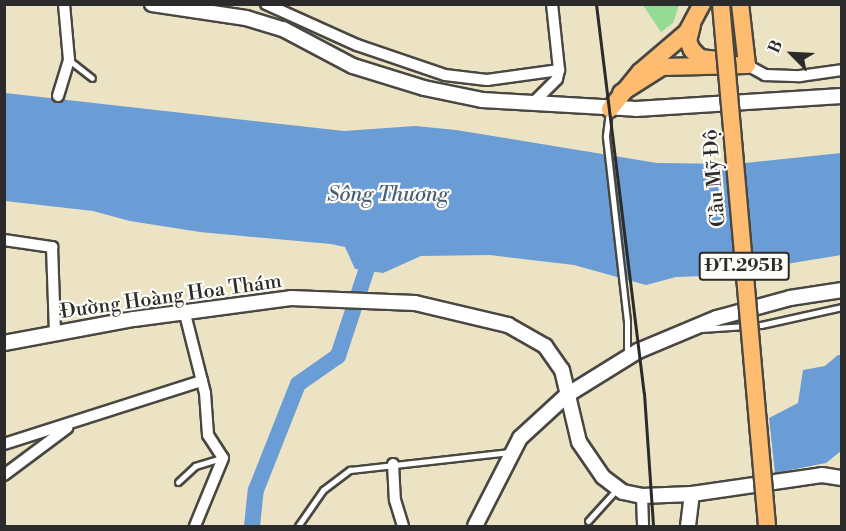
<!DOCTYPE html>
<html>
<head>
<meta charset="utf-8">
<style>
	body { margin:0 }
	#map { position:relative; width:846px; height:531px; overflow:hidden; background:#ebe3c3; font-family:"Libre Bodoni",serif }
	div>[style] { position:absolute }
	.green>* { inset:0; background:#94da94 }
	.water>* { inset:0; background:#6a9cd5 }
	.river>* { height:16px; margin:-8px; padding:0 8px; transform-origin:8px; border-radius:8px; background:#6a9cd5 }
	.roads { filter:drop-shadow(2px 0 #484742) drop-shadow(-2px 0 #484742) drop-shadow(0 2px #484742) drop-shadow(0 -2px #484742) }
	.service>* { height:5px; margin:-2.5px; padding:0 2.5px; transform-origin:2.5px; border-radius:2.5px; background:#fff }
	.minor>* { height:10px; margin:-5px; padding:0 5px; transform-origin:5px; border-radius:5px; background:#fff }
	.tertiary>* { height:14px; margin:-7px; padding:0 7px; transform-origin:7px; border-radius:7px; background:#fff }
	.primary>* { height:16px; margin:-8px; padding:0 8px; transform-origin:8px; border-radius:8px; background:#fdbc70 }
	.rail>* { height:3px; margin:-1.5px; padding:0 1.5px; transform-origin:1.5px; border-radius:1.5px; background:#2b2b2b }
	.bridges { filter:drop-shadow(2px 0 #484742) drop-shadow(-2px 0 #484742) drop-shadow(0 2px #484742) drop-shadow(0 -2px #484742) }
	.primary-bridge>* { height:16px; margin:-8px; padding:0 8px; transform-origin:8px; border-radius:8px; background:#fdbc70 }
	span { translate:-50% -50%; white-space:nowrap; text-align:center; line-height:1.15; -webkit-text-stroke:4.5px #fdfcf7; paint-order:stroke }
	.shield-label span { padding:2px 4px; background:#fdfcf7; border:2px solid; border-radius:4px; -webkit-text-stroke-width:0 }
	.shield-label { font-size:18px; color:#2b2b2b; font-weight:700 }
	.street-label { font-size:20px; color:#2b2b2b }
	.water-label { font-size:21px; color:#475e77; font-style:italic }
	.frame { position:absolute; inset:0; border:6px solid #2b2b2b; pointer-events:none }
	.north { position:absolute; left:762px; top:24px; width:60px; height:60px; -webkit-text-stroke:4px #fdfcf7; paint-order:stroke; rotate:294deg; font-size:16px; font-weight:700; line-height:24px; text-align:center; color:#2b2b2b }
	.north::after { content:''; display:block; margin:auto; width:21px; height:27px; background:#2b2b2b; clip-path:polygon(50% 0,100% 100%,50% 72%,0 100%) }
</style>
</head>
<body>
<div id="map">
	<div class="green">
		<div style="clip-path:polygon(643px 5px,679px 4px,679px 5px,673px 23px,661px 32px)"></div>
	</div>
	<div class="water">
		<div style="clip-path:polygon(5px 93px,344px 131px,415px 126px,456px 130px,657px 163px,736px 164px,841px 153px,841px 255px,762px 268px,727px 267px,702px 276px,676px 277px,646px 285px,574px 265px,490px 255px,421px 256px,383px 273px,355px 269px,345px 247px,331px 244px,200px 232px,130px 221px,93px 211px,5px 201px)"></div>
		<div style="clip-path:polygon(838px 355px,841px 355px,841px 451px,826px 463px,775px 473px,769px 418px,798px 403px,803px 370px,825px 366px)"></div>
	</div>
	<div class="river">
		<div style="left:252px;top:526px;width:36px;rotate:-84deg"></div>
		<div style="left:256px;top:490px;width:114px;rotate:-68.4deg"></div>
		<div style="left:298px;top:384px;width:49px;rotate:-35deg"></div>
		<div style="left:338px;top:356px;width:112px;rotate:-71.7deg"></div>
	</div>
	<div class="roads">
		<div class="service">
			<div style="left:69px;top:60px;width:29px;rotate:38deg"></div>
			<div style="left:609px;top:111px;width:26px;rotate:97deg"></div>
			<div style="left:606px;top:137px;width:185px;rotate:83.5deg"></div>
			<div style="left:627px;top:321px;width:34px;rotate:90deg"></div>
			<div style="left:701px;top:329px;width:60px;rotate:-3.8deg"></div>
			<div style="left:761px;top:325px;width:83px;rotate:-12.5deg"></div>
			<div style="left:178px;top:482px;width:23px;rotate:-43deg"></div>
			<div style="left:195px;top:466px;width:27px;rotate:-17deg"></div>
			<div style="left:588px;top:521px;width:43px;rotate:-47.8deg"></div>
			<div style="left:298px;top:526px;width:44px;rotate:-55.2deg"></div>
			<div style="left:323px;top:490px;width:34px;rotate:-37deg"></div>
			<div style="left:350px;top:470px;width:161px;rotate:-6.4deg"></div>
		</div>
		<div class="minor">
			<div style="left:266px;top:4px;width:100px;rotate:24.3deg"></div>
			<div style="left:357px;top:45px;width:93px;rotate:18.8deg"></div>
			<div style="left:445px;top:75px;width:42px;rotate:6.8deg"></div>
			<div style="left:487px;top:80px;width:73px;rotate:-7.9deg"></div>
			<div style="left:559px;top:70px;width:9px;rotate:103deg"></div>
			<div style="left:557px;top:79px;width:34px;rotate:135deg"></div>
			<div style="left:552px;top:4px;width:66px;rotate:83.9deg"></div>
			<div style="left:747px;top:65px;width:21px;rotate:29deg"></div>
			<div style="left:765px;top:75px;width:35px;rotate:2deg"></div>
			<div style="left:800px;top:76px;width:42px;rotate:-8.1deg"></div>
			<div style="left:58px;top:96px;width:38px;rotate:-73deg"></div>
			<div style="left:69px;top:60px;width:56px;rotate:-95.1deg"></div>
			<div style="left:4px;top:240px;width:49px;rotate:8.3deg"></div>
			<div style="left:52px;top:247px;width:87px;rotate:88deg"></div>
			<div style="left:185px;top:314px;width:81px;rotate:75.8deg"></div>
			<div style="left:205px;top:393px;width:42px;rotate:85.9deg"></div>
			<div style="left:208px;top:435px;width:27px;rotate:57deg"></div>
			<div style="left:223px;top:458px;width:74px;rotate:112.4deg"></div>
			<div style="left:4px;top:444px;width:208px;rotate:-17.7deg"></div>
			<div style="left:393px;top:464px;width:36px;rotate:87deg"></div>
			<div style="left:395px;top:500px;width:27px;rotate:73deg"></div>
			<div style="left:4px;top:475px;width:79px;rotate:-36.7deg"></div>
			<div style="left:642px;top:496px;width:30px;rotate:88deg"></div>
		</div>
		<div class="tertiary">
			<div style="left:152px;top:4px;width:95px;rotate:8.5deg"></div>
			<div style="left:246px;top:18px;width:39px;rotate:17deg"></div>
			<div style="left:283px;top:29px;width:79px;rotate:27.9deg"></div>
			<div style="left:353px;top:66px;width:74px;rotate:17.2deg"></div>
			<div style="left:424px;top:88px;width:59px;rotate:11.7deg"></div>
			<div style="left:482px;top:100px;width:154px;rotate:3.3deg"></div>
			<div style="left:636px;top:109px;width:206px;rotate:-3.6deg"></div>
			<div style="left:4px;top:343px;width:132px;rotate:-10.5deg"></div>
			<div style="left:134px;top:319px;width:158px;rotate:-7.6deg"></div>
			<div style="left:291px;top:298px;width:124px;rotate:2.3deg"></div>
			<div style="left:415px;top:303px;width:96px;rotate:13.3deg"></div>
			<div style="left:508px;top:325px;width:43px;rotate:29.6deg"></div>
			<div style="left:545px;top:346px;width:29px;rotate:55deg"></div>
			<div style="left:562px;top:370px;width:74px;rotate:76.7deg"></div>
			<div style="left:579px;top:442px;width:42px;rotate:55.6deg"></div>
			<div style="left:603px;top:477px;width:25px;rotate:37deg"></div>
			<div style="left:623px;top:492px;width:19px;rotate:12deg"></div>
			<div style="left:642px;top:496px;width:50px;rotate:-2.3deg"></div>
			<div style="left:692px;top:494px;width:131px;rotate:-8.3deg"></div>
			<div style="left:822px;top:475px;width:20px;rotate:9deg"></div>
			<div style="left:475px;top:526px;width:99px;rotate:-62.9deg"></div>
			<div style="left:520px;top:438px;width:64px;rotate:-42.5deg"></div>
			<div style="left:567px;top:395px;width:84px;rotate:-31.8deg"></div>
			<div style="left:638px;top:351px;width:86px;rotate:-22.7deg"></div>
			<div style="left:717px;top:318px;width:76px;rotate:-15.3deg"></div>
			<div style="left:790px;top:298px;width:53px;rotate:-8.7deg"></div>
			<div style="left:688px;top:526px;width:32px;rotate:-83deg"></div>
		</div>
		<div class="primary">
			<div style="left:692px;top:25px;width:16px;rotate:104deg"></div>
			<div style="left:688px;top:41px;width:10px;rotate:66deg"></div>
			<div style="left:692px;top:50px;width:11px;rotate:45deg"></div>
			<div style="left:700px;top:58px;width:18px;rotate:6deg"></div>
			<div style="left:621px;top:93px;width:49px;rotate:-32.4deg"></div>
			<div style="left:662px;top:67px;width:85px;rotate:-1.3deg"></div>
			<div style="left:747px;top:65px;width:61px;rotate:-96.5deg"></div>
			<div style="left:610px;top:109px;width:48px;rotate:-51deg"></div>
			<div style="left:640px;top:72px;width:62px;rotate:-40.4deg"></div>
			<div style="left:687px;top:32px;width:32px;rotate:-62deg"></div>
		</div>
	</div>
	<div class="rail">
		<div style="left:596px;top:4px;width:392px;rotate:83deg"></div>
		<div style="left:644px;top:393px;width:133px;rotate:86.1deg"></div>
	</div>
	<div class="bridges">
		<div class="primary-bridge">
			<div style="left:721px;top:4px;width:524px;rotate:84.96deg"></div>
		</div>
	</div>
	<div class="shield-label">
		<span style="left:744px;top:266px">ĐT.295B</span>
	</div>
	<div class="street-label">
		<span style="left:715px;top:178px;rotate:-95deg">Cầu Mỹ Độ</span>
		<span style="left:171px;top:297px;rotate:-8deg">Đường Hoàng Hoa Thám</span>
	</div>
	<div class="water-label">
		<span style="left:388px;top:195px">Sông Thương</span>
	</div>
	<div class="frame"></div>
	<div class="north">B</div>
</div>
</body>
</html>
